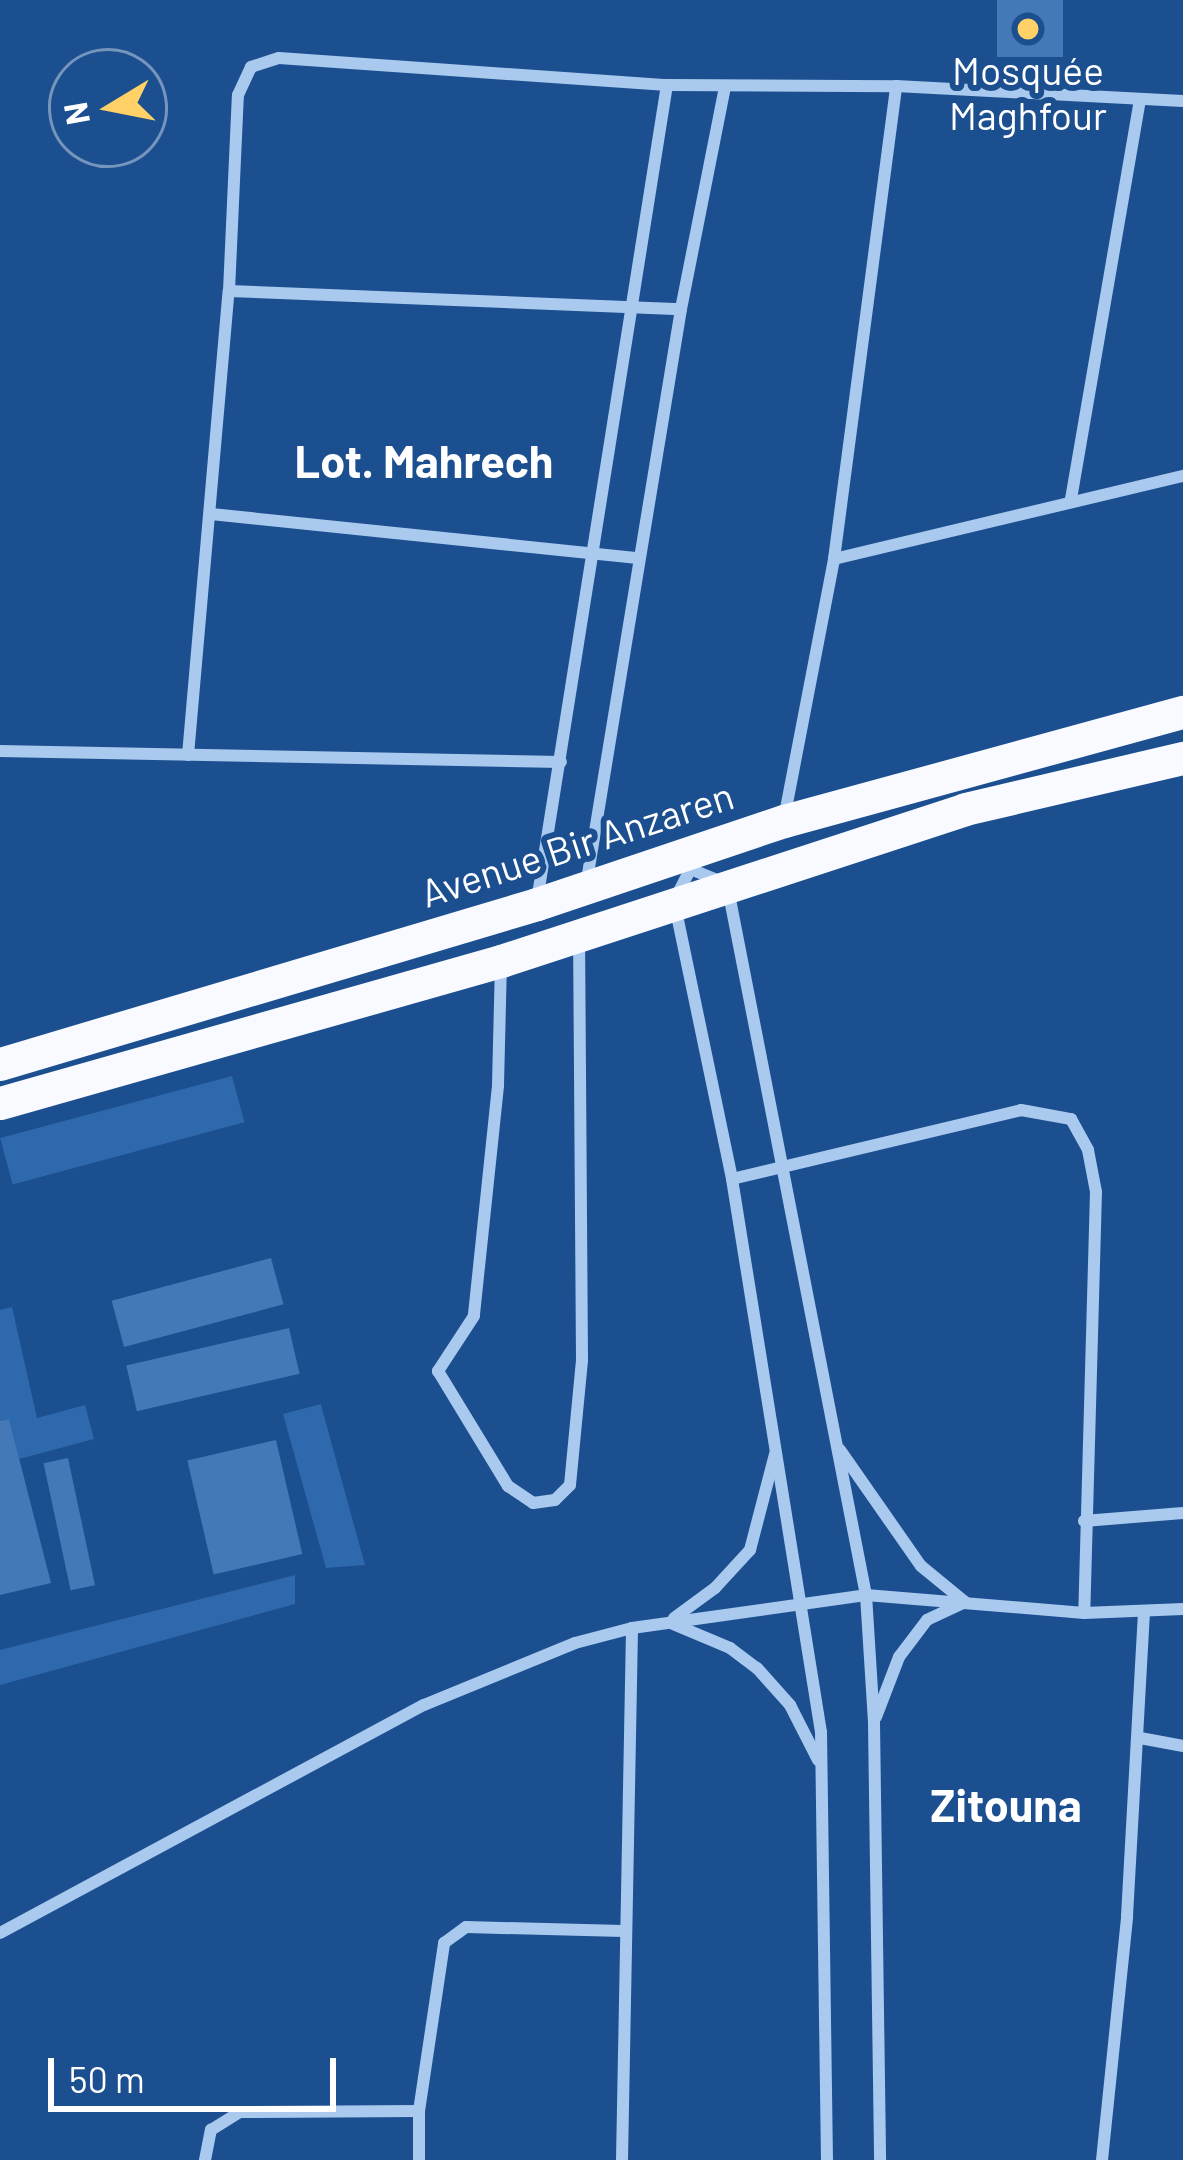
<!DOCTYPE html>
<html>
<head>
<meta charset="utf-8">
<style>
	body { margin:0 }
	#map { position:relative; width:1183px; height:2160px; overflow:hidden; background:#1b4f8f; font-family:Barlow,sans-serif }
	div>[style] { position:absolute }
	.green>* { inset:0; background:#2e69ad; transform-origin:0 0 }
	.building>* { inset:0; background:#4478b7; transform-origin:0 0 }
	.minor>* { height:12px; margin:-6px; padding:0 6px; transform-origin:6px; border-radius:6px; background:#a9c9ee }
	.trunk>* { height:33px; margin:-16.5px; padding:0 16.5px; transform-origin:16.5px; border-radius:16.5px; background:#f8faff }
	.dots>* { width:33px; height:33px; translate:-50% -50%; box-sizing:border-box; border:6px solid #1b4f8f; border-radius:50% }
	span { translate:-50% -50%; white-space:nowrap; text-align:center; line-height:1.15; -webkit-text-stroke:12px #1b4f8f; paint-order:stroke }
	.poi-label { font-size:39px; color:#fff }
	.street-label { font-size:39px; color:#fff }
	.quarter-label { font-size:45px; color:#fff; font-weight:700 }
	.north { position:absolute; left:48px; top:48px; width:120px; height:120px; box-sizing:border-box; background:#1b4f8f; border:3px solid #7695bc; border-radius:50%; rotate:260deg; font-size:33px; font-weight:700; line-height:48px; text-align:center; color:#fff }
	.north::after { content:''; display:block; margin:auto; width:42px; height:54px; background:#ffd166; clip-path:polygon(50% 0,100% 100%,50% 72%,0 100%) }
	.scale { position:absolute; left:48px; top:2058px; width:288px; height:54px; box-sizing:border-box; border:6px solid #fff; border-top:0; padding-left:15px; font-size:36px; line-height:42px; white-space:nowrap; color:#fff; -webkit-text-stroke:9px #1b4f8f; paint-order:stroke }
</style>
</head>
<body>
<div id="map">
	<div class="green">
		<div style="left:232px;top:1076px;width:48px;height:240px;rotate:75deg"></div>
		<div style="clip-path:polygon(12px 1307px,37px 1418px,85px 1405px,94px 1439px,19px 1459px,9px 1419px,0 1421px,0 1310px)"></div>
		<div style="clip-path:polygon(321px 1404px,321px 1405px,365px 1565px,326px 1568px,283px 1414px)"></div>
		<div style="clip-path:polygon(295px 1575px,295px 1604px,0 1685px,0 1650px)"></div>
	</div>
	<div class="building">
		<div style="left:997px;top:0;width:66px;height:57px"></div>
		<div style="left:271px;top:1258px;width:48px;height:165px;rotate:75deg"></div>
		<div style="left:289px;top:1328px;width:47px;height:167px;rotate:77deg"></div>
		<div style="clip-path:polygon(9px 1419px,51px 1583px,0 1595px,0 1421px)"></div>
		<div style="left:276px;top:1440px;width:117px;height:91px;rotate:77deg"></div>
		<div style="left:68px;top:1458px;width:130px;height:25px;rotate:78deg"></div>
	</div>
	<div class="minor">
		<div style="left:229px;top:291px;width:452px;rotate:2.3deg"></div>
		<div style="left:1071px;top:499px;width:406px;rotate:-80.2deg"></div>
		<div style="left:211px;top:514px;width:429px;rotate:5.9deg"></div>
		<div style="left:834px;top:559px;width:359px;rotate:-13.4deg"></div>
		<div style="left:0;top:751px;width:561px;rotate:1.12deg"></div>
		<div style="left:188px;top:755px;width:466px;rotate:-85deg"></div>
		<div style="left:229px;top:291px;width:196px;rotate:-87.4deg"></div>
		<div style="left:238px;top:95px;width:31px;rotate:-65deg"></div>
		<div style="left:251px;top:67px;width:29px;rotate:-18deg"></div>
		<div style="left:279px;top:58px;width:389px;rotate:4deg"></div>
		<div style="left:667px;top:85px;width:229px;rotate:0.3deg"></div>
		<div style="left:896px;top:86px;width:287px;rotate:3deg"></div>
		<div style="left:784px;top:819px;width:265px;rotate:-79.1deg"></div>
		<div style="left:834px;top:559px;width:477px;rotate:-82.5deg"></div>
		<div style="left:694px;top:862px;width:44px;rotate:117.1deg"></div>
		<div style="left:674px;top:901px;width:284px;rotate:78.2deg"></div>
		<div style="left:732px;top:1179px;width:560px;rotate:80.86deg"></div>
		<div style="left:821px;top:1732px;width:428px;rotate:89.2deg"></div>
		<div style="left:678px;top:864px;width:53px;rotate:22.2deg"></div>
		<div style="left:727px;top:884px;width:724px;rotate:78.94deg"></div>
		<div style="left:866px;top:1595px;width:128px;rotate:86.4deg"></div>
		<div style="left:874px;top:1723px;width:437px;rotate:89.2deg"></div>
		<div style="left:587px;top:880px;width:579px;rotate:-80.65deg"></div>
		<div style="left:681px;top:309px;width:227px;rotate:-78.8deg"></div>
		<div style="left:537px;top:901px;width:826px;rotate:-80.95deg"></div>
		<div style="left:501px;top:962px;width:124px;rotate:91.4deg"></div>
		<div style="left:498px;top:1086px;width:231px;rotate:96deg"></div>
		<div style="left:474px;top:1316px;width:66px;rotate:123.2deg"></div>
		<div style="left:438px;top:1371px;width:135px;rotate:58.7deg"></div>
		<div style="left:508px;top:1486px;width:30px;rotate:34deg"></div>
		<div style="left:533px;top:1503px;width:22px;rotate:-8deg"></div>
		<div style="left:555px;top:1500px;width:21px;rotate:-45deg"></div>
		<div style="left:570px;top:1485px;width:126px;rotate:-84.5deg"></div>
		<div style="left:582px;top:1360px;width:423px;rotate:-90.4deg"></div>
		<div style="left:732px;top:1179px;width:297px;rotate:-13.4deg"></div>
		<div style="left:1021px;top:1110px;width:51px;rotate:10.2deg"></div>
		<div style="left:1071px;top:1119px;width:35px;rotate:61deg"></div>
		<div style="left:1088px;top:1150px;width:43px;rotate:79.2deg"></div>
		<div style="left:1096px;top:1192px;width:421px;rotate:91.6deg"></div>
		<div style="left:840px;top:1450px;width:141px;rotate:55.1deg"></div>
		<div style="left:921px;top:1566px;width:57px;rotate:39.3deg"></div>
		<div style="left:965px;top:1602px;width:42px;rotate:154.7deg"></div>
		<div style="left:927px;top:1620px;width:46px;rotate:127.1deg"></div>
		<div style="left:899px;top:1657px;width:64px;rotate:111deg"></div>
		<div style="left:1084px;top:1521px;width:99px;rotate:-4.6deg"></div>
		<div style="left:674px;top:1618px;width:51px;rotate:-36.2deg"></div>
		<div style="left:715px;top:1588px;width:52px;rotate:-47.4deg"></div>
		<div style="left:750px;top:1550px;width:99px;rotate:-75.4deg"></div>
		<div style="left:673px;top:1624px;width:62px;rotate:22.8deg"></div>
		<div style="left:730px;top:1648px;width:34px;rotate:37deg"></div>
		<div style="left:757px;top:1668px;width:50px;rotate:48.3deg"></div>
		<div style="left:790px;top:1705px;width:62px;rotate:63deg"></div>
		<div style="left:1140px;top:1738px;width:44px;rotate:10.5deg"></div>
		<div style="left:0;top:1933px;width:481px;rotate:-28.3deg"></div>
		<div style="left:424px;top:1705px;width:163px;rotate:-22.3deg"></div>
		<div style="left:575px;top:1643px;width:59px;rotate:-14.7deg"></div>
		<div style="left:632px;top:1628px;width:236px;rotate:-8deg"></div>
		<div style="left:866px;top:1595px;width:219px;rotate:4.7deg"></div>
		<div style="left:1084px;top:1613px;width:99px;rotate:-2.3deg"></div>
		<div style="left:205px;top:2160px;width:31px;rotate:-79deg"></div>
		<div style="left:211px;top:2130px;width:34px;rotate:-32deg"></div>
		<div style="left:240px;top:2112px;width:179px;rotate:-0.3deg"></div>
		<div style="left:419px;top:2160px;width:49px;rotate:-90deg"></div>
		<div style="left:419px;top:2111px;width:170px;rotate:-81.5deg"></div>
		<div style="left:444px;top:1943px;width:27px;rotate:-36deg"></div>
		<div style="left:466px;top:1927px;width:157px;rotate:1.5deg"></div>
		<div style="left:622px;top:2160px;width:532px;rotate:-88.92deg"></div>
		<div style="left:1102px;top:2160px;width:245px;rotate:-84.1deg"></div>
		<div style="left:1127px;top:1916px;width:305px;rotate:-86.8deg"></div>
	</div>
	<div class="trunk">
		<div style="left:0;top:1064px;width:560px;rotate:-16.59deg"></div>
		<div style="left:537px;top:904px;width:261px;rotate:-18.6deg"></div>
		<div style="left:784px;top:821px;width:414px;rotate:-15.3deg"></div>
		<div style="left:0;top:1103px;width:521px;rotate:-15.82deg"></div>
		<div style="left:501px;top:961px;width:488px;rotate:-18.1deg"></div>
		<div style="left:965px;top:809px;width:224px;rotate:-13.2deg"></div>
	</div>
	<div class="dots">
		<div style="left:1028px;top:29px;background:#ffd166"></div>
	</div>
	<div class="poi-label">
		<span style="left:1028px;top:93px">Mosquée<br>Maghfour</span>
	</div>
	<div class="street-label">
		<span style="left:577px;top:844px;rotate:-18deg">Avenue Bir Anzaren</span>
	</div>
	<div class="quarter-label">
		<span style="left:424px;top:461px">Lot. Mahrech</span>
		<span style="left:1006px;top:1805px">Zitouna</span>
	</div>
	<div class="north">N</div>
	<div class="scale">50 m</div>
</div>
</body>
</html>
